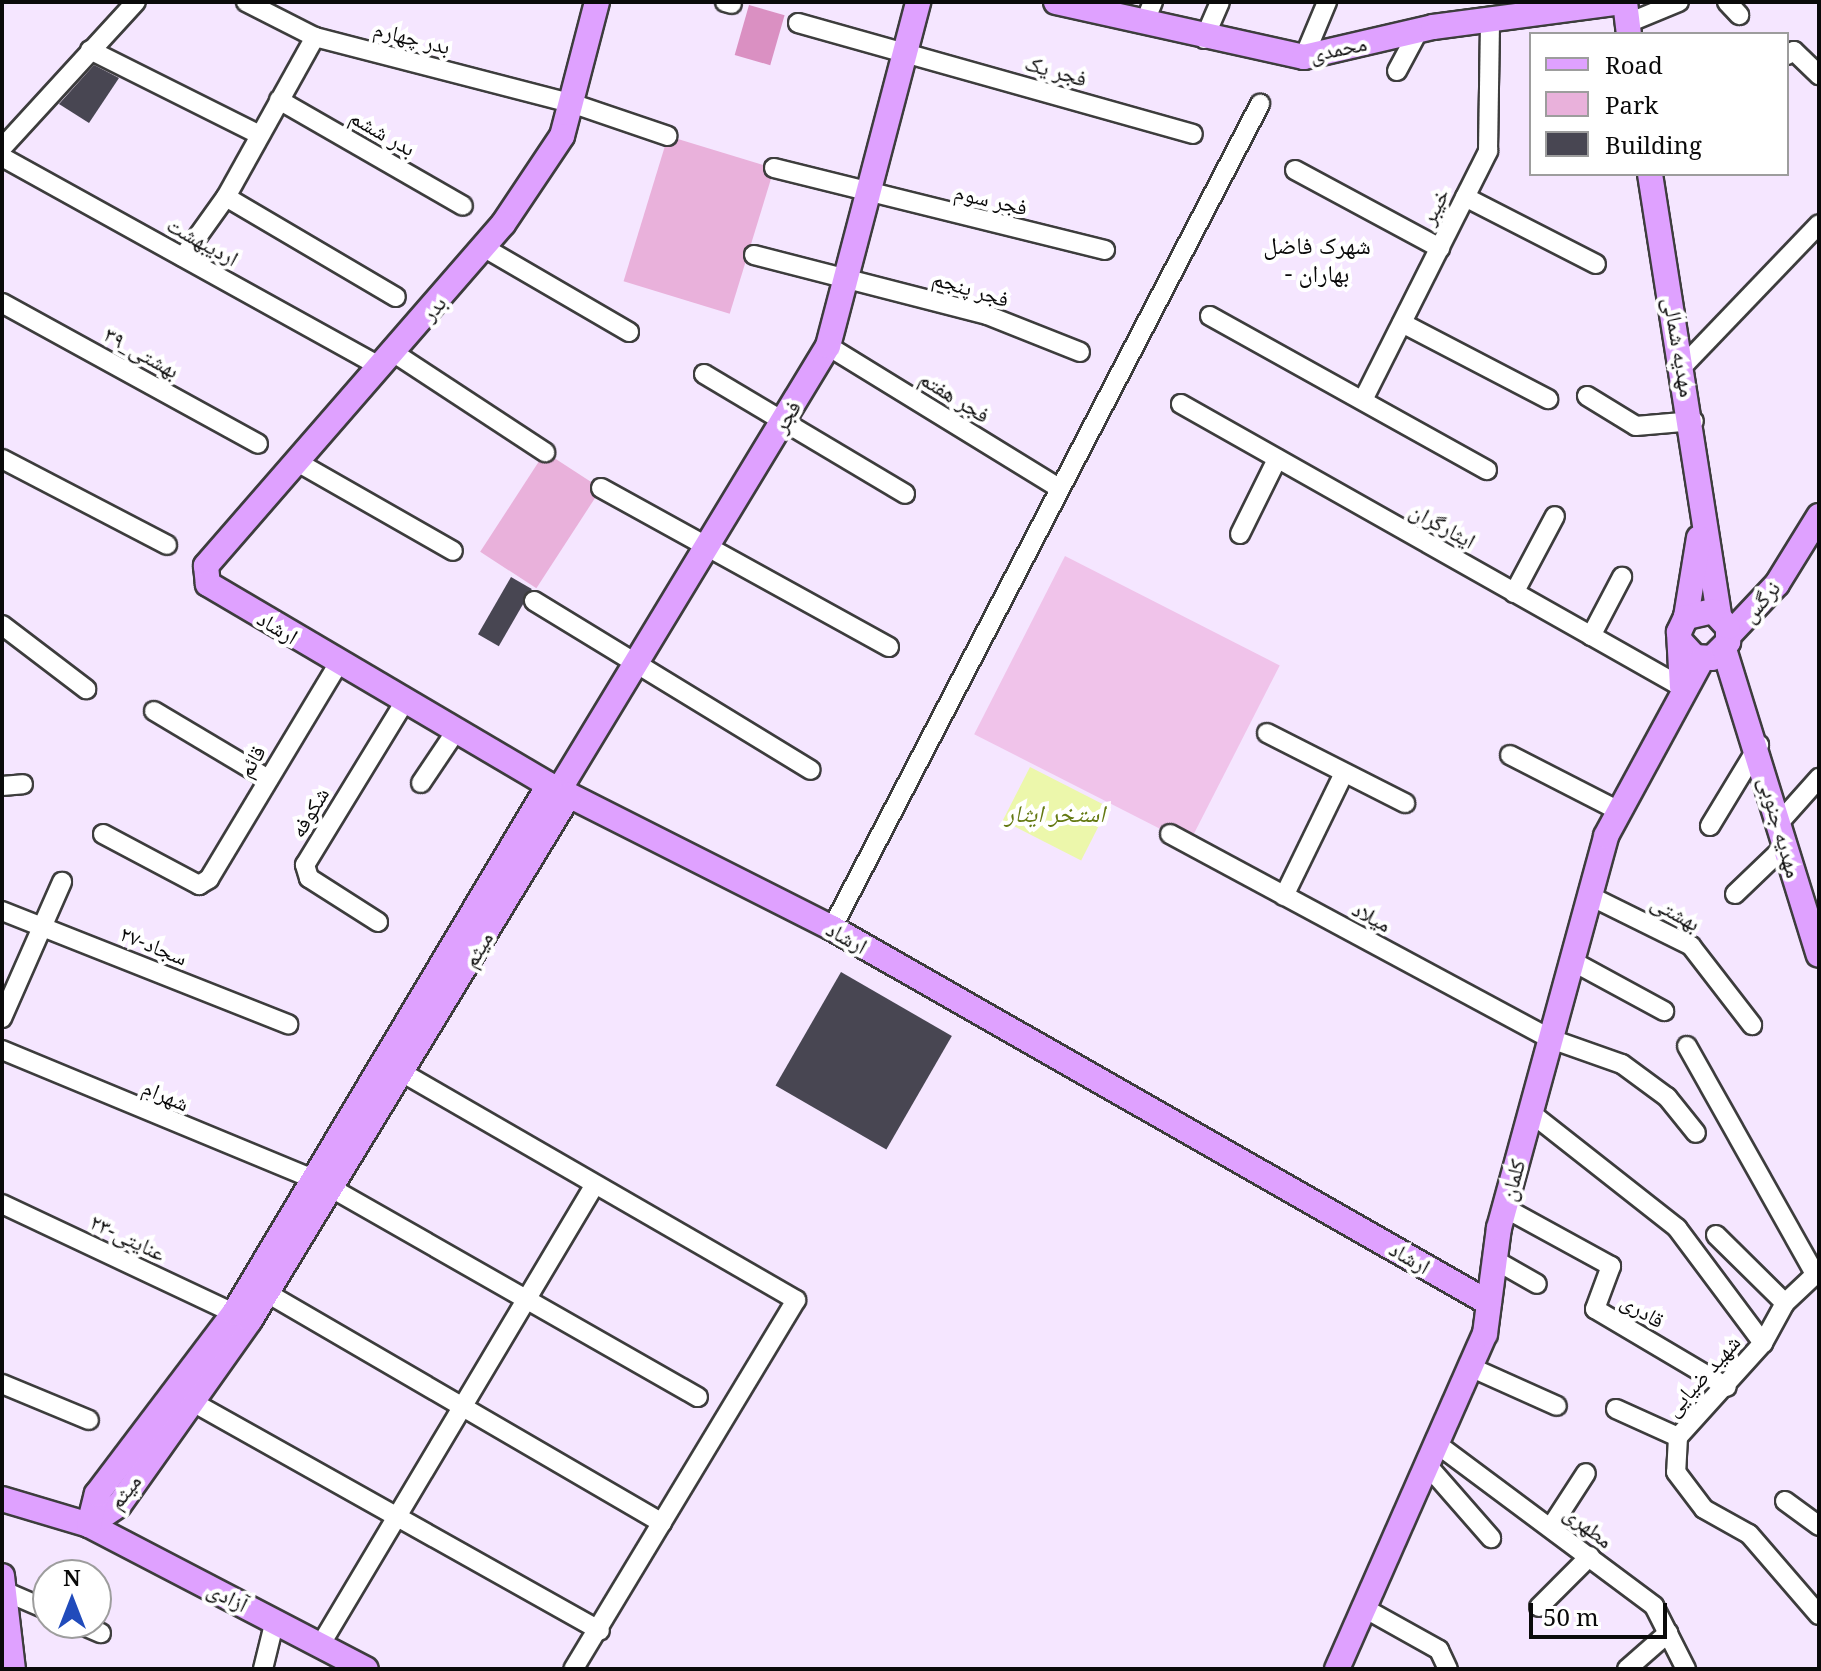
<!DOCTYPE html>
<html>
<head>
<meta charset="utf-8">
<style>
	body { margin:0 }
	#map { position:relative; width:1821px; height:1671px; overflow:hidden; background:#f5e6ff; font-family:"Noto Serif","Noto Naskh Arabic",serif }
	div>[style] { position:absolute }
	.green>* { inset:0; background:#e9b1db; transform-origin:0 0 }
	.forest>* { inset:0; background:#da90c2; transform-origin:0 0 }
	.pitch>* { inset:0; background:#f0c3ea; transform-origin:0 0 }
	.water>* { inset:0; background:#ecf7ab; transform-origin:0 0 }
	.building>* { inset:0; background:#484652; transform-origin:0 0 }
	.roads { filter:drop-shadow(2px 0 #3d3d3d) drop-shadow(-2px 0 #3d3d3d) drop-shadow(0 2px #3d3d3d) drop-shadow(0 -2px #3d3d3d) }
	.street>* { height:18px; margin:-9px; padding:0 9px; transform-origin:9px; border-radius:9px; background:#fff }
	.secondary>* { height:24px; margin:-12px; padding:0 12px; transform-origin:12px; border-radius:12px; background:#dfa1ff }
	span { translate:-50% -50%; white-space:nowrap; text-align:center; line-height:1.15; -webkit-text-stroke:8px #fff; paint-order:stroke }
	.street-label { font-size:22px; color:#0a0a0a }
	.neighbourhood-label { font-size:24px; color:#0a0a0a }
	.water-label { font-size:24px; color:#647912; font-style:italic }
	.frame { position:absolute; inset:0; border:4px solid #0a0a0a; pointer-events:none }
	.legend { position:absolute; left:1529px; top:32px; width:260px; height:144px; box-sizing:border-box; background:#fff; border:2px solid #9d9d9d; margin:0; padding:10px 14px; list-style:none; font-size:24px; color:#0a0a0a }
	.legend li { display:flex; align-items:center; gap:16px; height:40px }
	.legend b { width:40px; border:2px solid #9d9d9d }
	.north { position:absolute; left:32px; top:1559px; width:80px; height:80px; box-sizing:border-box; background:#fff; border:2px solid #9d9d9d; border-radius:50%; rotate:0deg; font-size:22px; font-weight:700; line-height:32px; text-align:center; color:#0a0a0a }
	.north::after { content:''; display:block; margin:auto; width:28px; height:36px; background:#214bbb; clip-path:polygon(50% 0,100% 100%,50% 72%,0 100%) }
	.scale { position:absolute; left:1529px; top:1603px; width:138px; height:36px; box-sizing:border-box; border:4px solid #0a0a0a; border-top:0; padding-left:10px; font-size:24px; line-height:28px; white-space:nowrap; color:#0a0a0a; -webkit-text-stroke:6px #fff; paint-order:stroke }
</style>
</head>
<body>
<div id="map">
	<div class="green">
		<div style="left:668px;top:136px;width:111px;height:152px;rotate:17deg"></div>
		<div style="left:545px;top:452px;width:67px;height:119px;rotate:33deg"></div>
	</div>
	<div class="forest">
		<div style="left:749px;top:5px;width:37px;height:52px;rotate:16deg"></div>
	</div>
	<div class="pitch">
		<div style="left:1065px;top:556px;width:241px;height:200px;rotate:27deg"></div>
	</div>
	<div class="water">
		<div style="left:1030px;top:767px;width:88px;height:60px;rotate:27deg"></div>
	</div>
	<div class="building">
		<div style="clip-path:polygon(94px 65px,119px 78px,89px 123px,59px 104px)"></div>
		<div style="left:511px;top:577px;width:24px;height:66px;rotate:30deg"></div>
		<div style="left:841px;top:972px;width:128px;height:131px;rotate:30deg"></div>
	</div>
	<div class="roads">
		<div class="street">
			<div style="left:246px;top:2px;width:77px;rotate:26.9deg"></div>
			<div style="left:315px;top:37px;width:264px;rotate:14.5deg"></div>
			<div style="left:571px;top:103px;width:102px;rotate:18.8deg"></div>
			<div style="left:725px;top:2px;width:7px;rotate:16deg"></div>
			<div style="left:1727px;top:2px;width:18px;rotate:47deg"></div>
			<div style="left:798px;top:23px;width:410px;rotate:15.7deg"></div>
			<div style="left:1628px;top:23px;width:55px;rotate:-22.4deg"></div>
			<div style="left:1144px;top:24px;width:24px;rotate:-68deg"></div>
			<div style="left:1204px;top:39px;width:40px;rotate:-66.6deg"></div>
			<div style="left:90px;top:50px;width:190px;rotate:26.6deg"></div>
			<div style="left:1787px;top:55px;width:8px;rotate:-30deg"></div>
			<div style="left:1794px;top:51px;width:35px;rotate:44deg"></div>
			<div style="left:1304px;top:57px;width:60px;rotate:-67.3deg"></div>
			<div style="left:1397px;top:71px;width:47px;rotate:-61.8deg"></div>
			<div style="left:279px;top:100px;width:212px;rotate:29.9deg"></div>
			<div style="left:2px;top:148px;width:198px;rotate:-47.5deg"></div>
			<div style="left:2px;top:157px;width:433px;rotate:29deg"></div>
			<div style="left:774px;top:168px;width:341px;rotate:13.9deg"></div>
			<div style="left:1295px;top:170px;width:165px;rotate:28.3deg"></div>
			<div style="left:226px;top:197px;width:197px;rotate:30.5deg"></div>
			<div style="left:1465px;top:197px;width:147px;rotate:27.1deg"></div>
			<div style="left:483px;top:247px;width:169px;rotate:30.2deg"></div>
			<div style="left:754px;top:255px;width:241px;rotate:14.4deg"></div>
			<div style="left:987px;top:315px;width:100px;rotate:21.7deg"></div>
			<div style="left:183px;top:257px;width:74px;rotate:-54.4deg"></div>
			<div style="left:226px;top:197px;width:183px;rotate:-60.9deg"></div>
			<div style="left:2px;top:303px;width:292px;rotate:28.8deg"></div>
			<div style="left:1210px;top:316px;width:317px;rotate:29.1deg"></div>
			<div style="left:1402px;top:323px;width:165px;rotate:27.5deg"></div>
			<div style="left:828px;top:346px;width:269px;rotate:31.6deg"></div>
			<div style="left:394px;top:353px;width:181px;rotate:33.3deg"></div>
			<div style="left:1684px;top:365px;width:195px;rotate:-46.2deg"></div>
			<div style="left:704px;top:374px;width:234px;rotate:30.8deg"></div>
			<div style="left:1587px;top:396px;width:57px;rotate:31.5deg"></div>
			<div style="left:1636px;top:426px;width:58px;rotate:-4.9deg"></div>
			<div style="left:1363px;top:400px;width:279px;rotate:-63.3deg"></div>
			<div style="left:1488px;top:151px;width:131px;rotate:-89.1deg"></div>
			<div style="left:1181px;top:404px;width:575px;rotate:29.46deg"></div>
			<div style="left:2px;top:459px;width:186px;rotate:27.5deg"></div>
			<div style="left:299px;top:463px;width:177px;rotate:29.7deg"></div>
			<div style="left:601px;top:488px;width:329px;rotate:28.9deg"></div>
			<div style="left:1240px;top:534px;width:84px;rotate:-63.7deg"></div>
			<div style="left:1514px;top:593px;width:87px;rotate:-62deg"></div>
			<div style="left:534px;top:601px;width:324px;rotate:31.4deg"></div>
			<div style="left:2px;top:625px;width:106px;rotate:37.3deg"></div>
			<div style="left:1591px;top:636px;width:67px;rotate:-62.3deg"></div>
			<div style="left:154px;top:711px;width:133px;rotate:30.8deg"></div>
			<div style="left:1267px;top:733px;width:155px;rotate:26.9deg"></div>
			<div style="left:1510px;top:755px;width:123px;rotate:27.2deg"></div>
			<div style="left:421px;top:783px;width:63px;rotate:-56.1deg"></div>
			<div style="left:2px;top:786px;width:21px;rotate:-5deg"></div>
			<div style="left:1778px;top:824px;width:62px;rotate:-48.3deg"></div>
			<div style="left:1710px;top:826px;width:95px;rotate:-58.8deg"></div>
			<div style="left:103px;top:834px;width:109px;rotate:28deg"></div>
			<div style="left:199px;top:885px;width:12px;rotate:-31deg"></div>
			<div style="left:209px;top:879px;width:251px;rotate:-59deg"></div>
			<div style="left:1170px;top:834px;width:433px;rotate:28.3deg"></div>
			<div style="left:1551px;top:1039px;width:75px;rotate:19.4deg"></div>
			<div style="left:1622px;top:1064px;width:56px;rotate:36.3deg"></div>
			<div style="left:1667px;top:1097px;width:46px;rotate:51.1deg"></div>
			<div style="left:1735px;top:894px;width:69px;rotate:-43.8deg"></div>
			<div style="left:1284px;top:896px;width:135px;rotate:-64deg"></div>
			<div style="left:1590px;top:896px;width:113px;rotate:26.3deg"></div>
			<div style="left:1691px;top:946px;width:100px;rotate:52.3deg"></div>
			<div style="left:2px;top:911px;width:308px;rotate:21.6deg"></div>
			<div style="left:378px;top:922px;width:82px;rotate:-147.5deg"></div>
			<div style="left:309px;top:878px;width:14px;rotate:-107deg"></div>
			<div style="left:305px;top:865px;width:192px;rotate:-58.6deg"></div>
			<div style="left:832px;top:928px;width:929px;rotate:-62.55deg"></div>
			<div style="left:1572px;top:961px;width:105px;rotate:28.5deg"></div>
			<div style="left:2px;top:1018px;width:149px;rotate:-66.2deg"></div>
			<div style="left:1687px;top:1046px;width:259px;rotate:60.7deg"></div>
			<div style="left:2px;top:1050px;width:337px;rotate:22.5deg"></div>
			<div style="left:403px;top:1073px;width:454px;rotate:30deg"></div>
			<div style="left:796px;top:1300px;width:431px;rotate:121.1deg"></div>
			<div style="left:1531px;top:1113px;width:186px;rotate:38.2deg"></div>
			<div style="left:1677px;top:1228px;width:144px;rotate:53.2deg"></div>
			<div style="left:333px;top:1189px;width:420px;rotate:29.7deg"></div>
			<div style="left:2px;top:1204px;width:256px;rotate:25.2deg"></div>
			<div style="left:1505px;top:1208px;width:121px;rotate:28.7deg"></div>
			<div style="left:1611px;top:1266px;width:46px;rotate:110.4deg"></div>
			<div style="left:1595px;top:1309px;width:153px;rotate:30.6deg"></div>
			<div style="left:1716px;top:1235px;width:97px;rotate:44.6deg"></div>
			<div style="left:1495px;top:1260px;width:48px;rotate:29.7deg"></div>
			<div style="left:1819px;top:1271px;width:47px;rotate:136.7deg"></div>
			<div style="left:1785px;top:1303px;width:46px;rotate:118.8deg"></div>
			<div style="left:1763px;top:1343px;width:127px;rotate:132.1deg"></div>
			<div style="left:1678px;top:1437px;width:35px;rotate:93deg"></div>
			<div style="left:1676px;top:1472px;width:46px;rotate:52.9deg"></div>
			<div style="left:1704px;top:1509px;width:51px;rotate:29.1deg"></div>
			<div style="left:1749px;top:1534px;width:107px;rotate:49.2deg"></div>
			<div style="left:267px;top:1293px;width:457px;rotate:30.2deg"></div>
			<div style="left:1470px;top:1367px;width:95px;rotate:24.1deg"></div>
			<div style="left:2px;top:1384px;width:94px;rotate:22.5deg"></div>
			<div style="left:189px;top:1400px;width:471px;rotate:29.3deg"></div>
			<div style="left:1616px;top:1409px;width:68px;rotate:24.3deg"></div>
			<div style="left:1437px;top:1444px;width:271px;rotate:36.7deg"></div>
			<div style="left:1654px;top:1606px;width:71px;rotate:63.1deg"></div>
			<div style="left:1428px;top:1466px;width:96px;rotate:48.8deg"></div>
			<div style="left:1785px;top:1501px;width:42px;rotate:36.3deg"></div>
			<div style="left:1551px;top:1527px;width:64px;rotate:-57.1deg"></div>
			<div style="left:4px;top:1591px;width:48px;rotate:23.4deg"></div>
			<div style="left:1539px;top:1607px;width:72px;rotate:-45deg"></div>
			<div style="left:1364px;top:1608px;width:86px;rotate:29.2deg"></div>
			<div style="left:1439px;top:1650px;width:21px;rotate:65deg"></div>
			<div style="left:77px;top:1623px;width:26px;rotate:23deg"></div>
			<div style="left:321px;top:1644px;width:533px;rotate:-59.2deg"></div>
			<div style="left:263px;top:1669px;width:50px;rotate:-76.2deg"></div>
			<div style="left:1627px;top:1669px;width:55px;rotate:-41.3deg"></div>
		</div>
		<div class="secondary">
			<div style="left:597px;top:2px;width:138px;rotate:104.6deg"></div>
			<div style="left:562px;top:136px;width:106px;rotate:123.8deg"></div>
			<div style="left:503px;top:224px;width:453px;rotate:131deg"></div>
			<div style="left:206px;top:566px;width:18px;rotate:84deg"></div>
			<div style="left:208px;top:584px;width:396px;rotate:30.5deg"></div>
			<div style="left:549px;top:785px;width:317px;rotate:26.8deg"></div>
			<div style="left:832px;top:928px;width:756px;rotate:29.72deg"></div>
			<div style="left:1056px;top:2px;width:254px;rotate:12.5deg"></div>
			<div style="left:1304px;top:57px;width:132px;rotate:-13.1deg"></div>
			<div style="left:1433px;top:27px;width:192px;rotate:-7.5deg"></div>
			<div style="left:1625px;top:2px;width:32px;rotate:83deg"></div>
			<div style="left:1650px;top:174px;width:445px;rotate:81.1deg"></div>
			<div style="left:1686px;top:617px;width:80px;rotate:-80.7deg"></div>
			<div style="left:1729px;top:635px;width:70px;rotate:-46.7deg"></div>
			<div style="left:1777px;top:584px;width:80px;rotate:-58.3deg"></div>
			<div style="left:1680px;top:641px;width:22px;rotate:47deg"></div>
			<div style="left:1695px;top:657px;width:17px;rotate:3deg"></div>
			<div style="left:1712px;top:658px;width:23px;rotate:-45deg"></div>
			<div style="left:1728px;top:642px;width:15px;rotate:-90deg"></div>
			<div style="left:1728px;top:627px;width:22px;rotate:-133deg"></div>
			<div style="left:1713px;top:611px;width:28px;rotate:167deg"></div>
			<div style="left:1686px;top:617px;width:17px;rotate:115deg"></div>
			<div style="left:1679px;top:632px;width:55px;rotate:86.9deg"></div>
			<div style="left:1724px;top:649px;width:320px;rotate:72.8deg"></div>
			<div style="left:559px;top:790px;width:519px;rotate:-58.79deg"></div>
			<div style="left:828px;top:346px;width:356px;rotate:-75.3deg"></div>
			<div style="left:2px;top:1499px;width:91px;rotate:16.6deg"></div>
			<div style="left:89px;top:1525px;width:312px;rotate:27.5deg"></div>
			<div style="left:89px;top:1525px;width:36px;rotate:-34deg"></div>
			<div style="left:119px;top:1505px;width:227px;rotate:-54.7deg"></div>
			<div style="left:250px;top:1320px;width:614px;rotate:-58.72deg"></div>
			<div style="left:89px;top:1525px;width:32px;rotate:-76deg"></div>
			<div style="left:97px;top:1494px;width:227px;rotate:-52.9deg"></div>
			<div style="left:234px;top:1313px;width:615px;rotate:-59.18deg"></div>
			<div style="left:2px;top:1576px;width:94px;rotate:83.3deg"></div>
			<div style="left:1337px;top:1669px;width:366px;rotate:-66.2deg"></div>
			<div style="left:1485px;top:1334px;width:107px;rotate:-82.5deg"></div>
			<div style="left:1499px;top:1228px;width:406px;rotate:-74.7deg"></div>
			<div style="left:1606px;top:836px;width:201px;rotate:-61.5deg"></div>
		</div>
	</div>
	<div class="street-label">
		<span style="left:412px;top:37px;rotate:14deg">بدر چهارم</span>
		<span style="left:1338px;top:48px;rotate:-12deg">محمدی</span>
		<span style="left:1056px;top:70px;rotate:16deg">فجر یک</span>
		<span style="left:383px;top:132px;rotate:30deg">بدر ششم</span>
		<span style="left:991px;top:199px;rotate:13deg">فجر سوم</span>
		<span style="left:1434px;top:206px;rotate:-63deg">خیبر</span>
		<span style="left:203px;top:241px;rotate:29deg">اردیبهشت</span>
		<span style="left:971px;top:288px;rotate:17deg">فجر پنجم</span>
		<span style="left:433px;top:308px;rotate:-50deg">بدر</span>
		<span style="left:1680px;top:347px;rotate:80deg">مهدیه شمالی</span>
		<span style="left:142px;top:352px;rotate:29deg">۳۹_بهشتی</span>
		<span style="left:955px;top:396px;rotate:32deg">فجر هفتم</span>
		<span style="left:786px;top:416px;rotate:-58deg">فجر</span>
		<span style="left:1443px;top:525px;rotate:29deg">ایثارگران</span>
		<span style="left:1760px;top:601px;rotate:-50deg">نرگس</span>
		<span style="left:278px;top:627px;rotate:31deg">ارشاد</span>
		<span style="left:251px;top:761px;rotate:-59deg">قائم</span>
		<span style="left:309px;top:812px;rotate:-59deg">شکوفه</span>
		<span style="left:1781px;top:827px;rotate:74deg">مهدیه جنوبی</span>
		<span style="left:1676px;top:912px;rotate:29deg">بهشتی</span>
		<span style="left:1372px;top:916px;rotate:28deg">میلاد</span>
		<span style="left:847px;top:937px;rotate:29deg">ارشاد</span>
		<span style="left:154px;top:945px;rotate:22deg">۲۷-سجاد</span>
		<span style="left:477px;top:949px;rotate:-59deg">میثم</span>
		<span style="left:166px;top:1095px;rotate:23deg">شهرام</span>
		<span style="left:1512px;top:1180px;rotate:-75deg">کلمان</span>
		<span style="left:128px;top:1237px;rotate:25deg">۲۳-عنایتی</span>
		<span style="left:1410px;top:1257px;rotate:30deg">ارشاد</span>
		<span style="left:1643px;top:1310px;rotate:31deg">قادری</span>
		<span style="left:1702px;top:1375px;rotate:-48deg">شهید ضیایی</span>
		<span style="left:124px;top:1491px;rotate:-51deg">میثم</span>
		<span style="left:1589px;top:1526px;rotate:38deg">مطهری</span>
		<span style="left:228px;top:1596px;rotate:27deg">آزادی</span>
	</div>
	<div class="neighbourhood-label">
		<span style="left:1317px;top:259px">شهرک فاضل<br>- بهاران</span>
	</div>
	<div class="water-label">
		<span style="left:1055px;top:813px">استخر ایثار</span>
	</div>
	<div class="frame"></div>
	<ul class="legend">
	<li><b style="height:10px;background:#dfa1ff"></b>Road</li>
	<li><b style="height:22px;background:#e9b1db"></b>Park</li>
	<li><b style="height:22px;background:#484652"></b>Building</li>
	</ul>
	<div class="north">N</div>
	<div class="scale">50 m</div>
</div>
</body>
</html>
